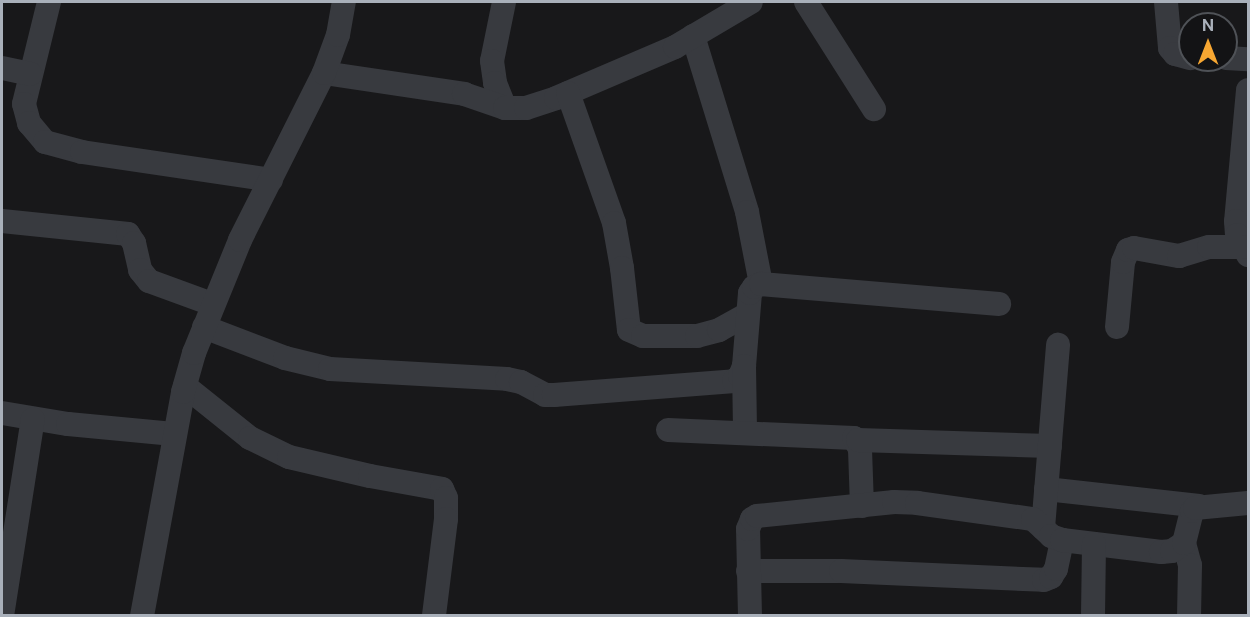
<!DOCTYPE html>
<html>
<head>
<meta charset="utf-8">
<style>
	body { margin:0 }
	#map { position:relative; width:1250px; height:617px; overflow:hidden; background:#18181a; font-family:"Public Sans",sans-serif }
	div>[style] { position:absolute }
	.minor>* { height:24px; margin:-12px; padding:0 12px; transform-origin:12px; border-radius:12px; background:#383a3f }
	span { translate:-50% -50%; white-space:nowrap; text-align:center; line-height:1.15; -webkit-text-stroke:4.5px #131315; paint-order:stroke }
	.frame { position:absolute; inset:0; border:3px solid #a9b0ba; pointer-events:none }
	.north { position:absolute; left:1178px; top:12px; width:60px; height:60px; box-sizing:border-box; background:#131315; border:2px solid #4f5257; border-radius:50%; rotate:0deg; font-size:16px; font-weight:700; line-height:24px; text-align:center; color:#a9b0ba }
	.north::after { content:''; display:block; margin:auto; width:21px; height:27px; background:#f7a732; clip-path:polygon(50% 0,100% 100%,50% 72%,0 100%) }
</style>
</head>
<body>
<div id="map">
	<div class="minor">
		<div style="left:49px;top:2px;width:105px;rotate:103.8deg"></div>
		<div style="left:24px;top:104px;width:20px;rotate:75deg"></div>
		<div style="left:29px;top:123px;width:25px;rotate:50deg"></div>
		<div style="left:45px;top:142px;width:38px;rotate:15deg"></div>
		<div style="left:82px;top:152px;width:191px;rotate:8.4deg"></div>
		<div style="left:504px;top:2px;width:60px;rotate:101.5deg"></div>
		<div style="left:492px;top:61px;width:22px;rotate:82deg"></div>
		<div style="left:495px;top:83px;width:27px;rotate:68deg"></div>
		<div style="left:806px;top:2px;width:127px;rotate:57.6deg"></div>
		<div style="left:1166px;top:2px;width:46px;rotate:85deg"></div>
		<div style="left:1170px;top:48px;width:8px;rotate:50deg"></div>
		<div style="left:1175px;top:54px;width:16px;rotate:15deg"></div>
		<div style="left:693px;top:36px;width:184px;rotate:72.9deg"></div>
		<div style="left:747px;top:212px;width:73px;rotate:79deg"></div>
		<div style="left:1226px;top:58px;width:22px;rotate:3deg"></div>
		<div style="left:2px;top:68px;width:29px;rotate:12deg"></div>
		<div style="left:324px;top:73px;width:142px;rotate:8.5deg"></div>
		<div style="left:464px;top:94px;width:43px;rotate:18.9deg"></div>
		<div style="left:505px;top:108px;width:21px"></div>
		<div style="left:526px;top:108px;width:32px;rotate:-18deg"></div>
		<div style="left:556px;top:98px;width:129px;rotate:-23.2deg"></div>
		<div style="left:675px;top:47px;width:88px;rotate:-30.6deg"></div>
		<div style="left:1248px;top:90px;width:132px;rotate:95.2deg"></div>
		<div style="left:1236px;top:221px;width:14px;rotate:86deg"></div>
		<div style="left:1237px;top:235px;width:23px;rotate:61deg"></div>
		<div style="left:568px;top:93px;width:138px;rotate:70.5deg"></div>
		<div style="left:614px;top:223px;width:46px;rotate:79.9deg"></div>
		<div style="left:622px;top:268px;width:62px;rotate:83.6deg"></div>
		<div style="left:629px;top:330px;width:15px;rotate:23deg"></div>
		<div style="left:643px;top:336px;width:54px"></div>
		<div style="left:697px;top:336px;width:23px;rotate:-15deg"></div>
		<div style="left:719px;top:330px;width:33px;rotate:-29deg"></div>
		<div style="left:2px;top:221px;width:127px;rotate:5.9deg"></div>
		<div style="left:128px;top:234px;width:11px;rotate:56deg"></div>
		<div style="left:134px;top:243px;width:28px;rotate:77deg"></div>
		<div style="left:140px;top:270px;width:14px;rotate:51deg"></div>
		<div style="left:149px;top:281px;width:67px;rotate:20.1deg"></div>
		<div style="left:204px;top:327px;width:87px;rotate:20.9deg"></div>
		<div style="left:285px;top:358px;width:46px;rotate:13.7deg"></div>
		<div style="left:330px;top:369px;width:177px;rotate:3.2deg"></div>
		<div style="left:507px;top:379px;width:14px;rotate:12deg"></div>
		<div style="left:521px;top:382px;width:27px;rotate:28deg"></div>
		<div style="left:545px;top:395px;width:9px"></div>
		<div style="left:554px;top:395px;width:181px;rotate:-4.4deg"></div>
		<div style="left:734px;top:381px;width:8px;rotate:-40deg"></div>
		<div style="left:740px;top:376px;width:11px;rotate:-68deg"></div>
		<div style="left:744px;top:366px;width:73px;rotate:-85.3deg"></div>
		<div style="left:750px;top:293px;width:7px;rotate:-56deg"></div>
		<div style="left:754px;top:287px;width:8px;rotate:-23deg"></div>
		<div style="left:761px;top:284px;width:239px;rotate:4.8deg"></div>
		<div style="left:1117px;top:327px;width:65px;rotate:-84.7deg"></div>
		<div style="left:1123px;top:262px;width:13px;rotate:-67deg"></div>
		<div style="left:1128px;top:250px;width:6px;rotate:-18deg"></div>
		<div style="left:1134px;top:248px;width:46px;rotate:10.1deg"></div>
		<div style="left:1179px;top:256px;width:31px;rotate:-17deg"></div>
		<div style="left:1209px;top:247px;width:33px"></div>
		<div style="left:744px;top:366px;width:67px;rotate:89.1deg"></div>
		<div style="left:185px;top:386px;width:83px;rotate:38.7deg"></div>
		<div style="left:250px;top:438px;width:43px;rotate:26deg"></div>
		<div style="left:289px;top:457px;width:83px;rotate:13.2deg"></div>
		<div style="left:370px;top:476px;width:73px;rotate:10.2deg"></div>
		<div style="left:442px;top:489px;width:10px;rotate:66deg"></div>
		<div style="left:446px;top:498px;width:21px;rotate:90deg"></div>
		<div style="left:446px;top:519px;width:98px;rotate:97.1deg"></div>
		<div style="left:2px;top:413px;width:67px;rotate:9.5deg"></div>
		<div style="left:68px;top:424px;width:106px;rotate:5.4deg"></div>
		<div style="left:668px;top:430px;width:186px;rotate:2.5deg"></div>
		<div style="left:854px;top:438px;width:13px;rotate:61deg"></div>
		<div style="left:860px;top:449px;width:57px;rotate:88deg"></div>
		<div style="left:858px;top:440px;width:192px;rotate:1.8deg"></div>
		<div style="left:1046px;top:489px;width:154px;rotate:6.3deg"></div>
		<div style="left:1043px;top:528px;width:184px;rotate:-85.3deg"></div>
		<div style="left:1184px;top:543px;width:23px;rotate:75deg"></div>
		<div style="left:1190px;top:565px;width:51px;rotate:91.1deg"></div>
		<div style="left:748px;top:571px;width:93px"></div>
		<div style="left:841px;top:571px;width:203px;rotate:2.5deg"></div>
		<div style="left:1044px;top:580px;width:8px;rotate:-23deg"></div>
		<div style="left:1051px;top:577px;width:9px;rotate:-58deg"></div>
		<div style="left:1056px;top:569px;width:30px;rotate:-78deg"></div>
		<div style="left:2px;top:616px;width:199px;rotate:-81.1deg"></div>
		<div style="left:142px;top:616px;width:228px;rotate:-79.6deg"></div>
		<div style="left:183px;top:392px;width:41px;rotate:-74.2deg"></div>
		<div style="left:194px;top:353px;width:122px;rotate:-67.8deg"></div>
		<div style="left:240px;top:240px;width:187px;rotate:-63.3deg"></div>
		<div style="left:324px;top:73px;width:40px;rotate:-69.8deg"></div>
		<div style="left:338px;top:35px;width:34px;rotate:-80deg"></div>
		<div style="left:750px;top:616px;width:87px;rotate:-91.3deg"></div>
		<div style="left:748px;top:529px;width:11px;rotate:-68deg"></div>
		<div style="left:752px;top:519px;width:6px;rotate:-31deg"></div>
		<div style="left:757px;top:516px;width:138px;rotate:-5.8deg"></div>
		<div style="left:894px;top:502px;width:23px;rotate:2deg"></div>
		<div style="left:917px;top:503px;width:117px;rotate:7.9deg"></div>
		<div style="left:1033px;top:519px;width:25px;rotate:43deg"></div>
		<div style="left:1051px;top:536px;width:12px;rotate:20deg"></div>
		<div style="left:1062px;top:540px;width:100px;rotate:6.9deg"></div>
		<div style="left:1161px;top:552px;width:11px;rotate:-5deg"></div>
		<div style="left:1172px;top:551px;width:14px;rotate:-34deg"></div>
		<div style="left:1184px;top:543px;width:33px;rotate:-76deg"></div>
		<div style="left:1192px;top:511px;width:4px;rotate:-45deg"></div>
		<div style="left:1195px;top:508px;width:53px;rotate:-5.4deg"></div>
		<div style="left:1093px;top:616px;width:72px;rotate:-89.2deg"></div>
	</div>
	<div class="frame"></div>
	<div class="north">N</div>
</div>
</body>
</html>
